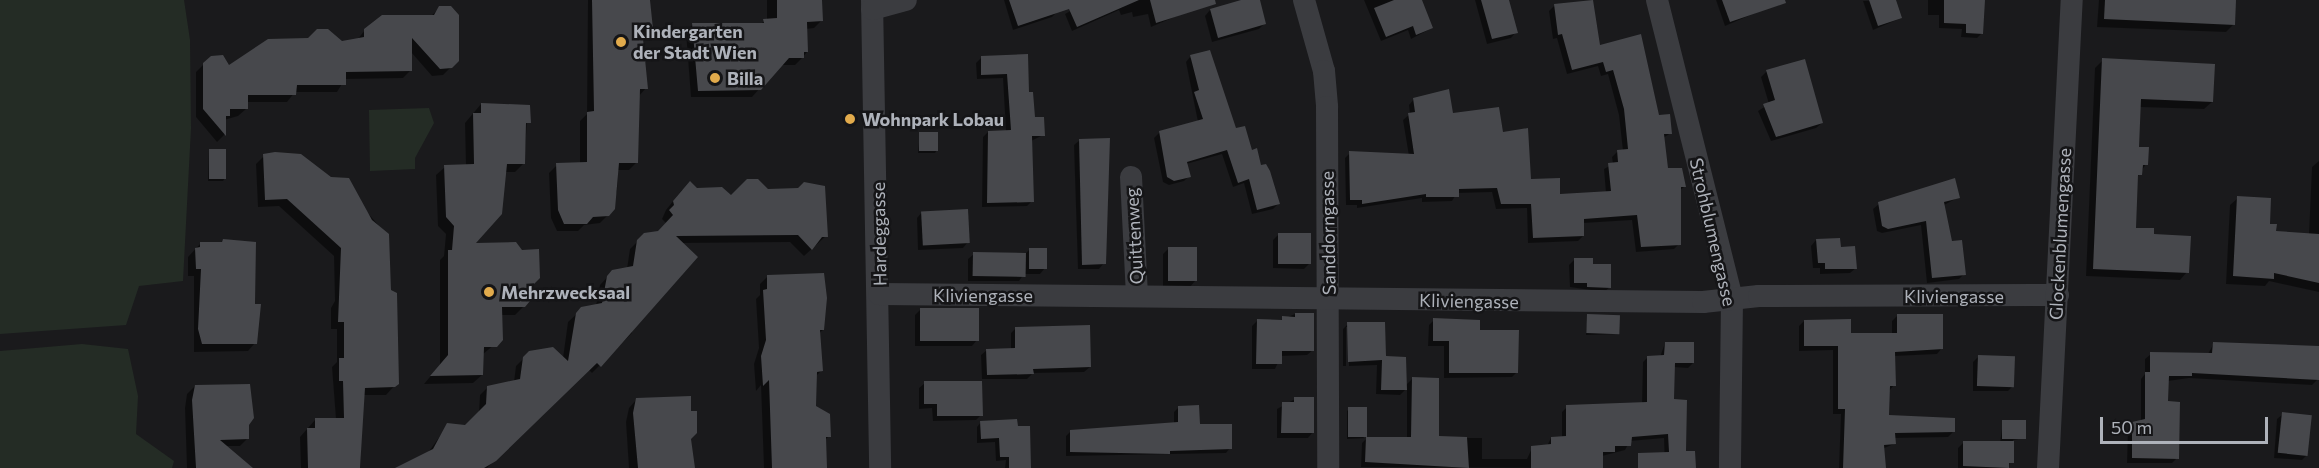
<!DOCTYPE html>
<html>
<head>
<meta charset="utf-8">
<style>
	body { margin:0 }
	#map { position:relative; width:2319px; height:468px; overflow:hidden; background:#1a1a1c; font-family:Commissioner,sans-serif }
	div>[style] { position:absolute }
	.green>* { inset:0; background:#242c25 }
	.shadow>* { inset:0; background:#0007 }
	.building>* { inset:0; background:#47484c; transform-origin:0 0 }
	.minor>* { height:22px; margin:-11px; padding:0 11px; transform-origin:11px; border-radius:11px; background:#3b3c40 }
	.dots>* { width:16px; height:16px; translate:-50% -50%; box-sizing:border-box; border:3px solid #151517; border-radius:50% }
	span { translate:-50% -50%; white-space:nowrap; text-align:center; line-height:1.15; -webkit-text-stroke:5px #151517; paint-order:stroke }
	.poi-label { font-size:18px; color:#aeb2ba; font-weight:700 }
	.left { translate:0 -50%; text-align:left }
	.street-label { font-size:18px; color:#aeb2ba }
	.scale { position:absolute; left:2100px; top:417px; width:168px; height:27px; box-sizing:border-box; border:3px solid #aeb2ba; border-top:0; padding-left:8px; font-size:18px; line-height:21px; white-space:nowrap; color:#aeb2ba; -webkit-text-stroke:4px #151517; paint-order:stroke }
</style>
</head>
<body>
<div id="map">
	<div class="green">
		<div style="clip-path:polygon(0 0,184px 0,190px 40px,191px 128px,183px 281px,139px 286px,126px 325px,0 334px)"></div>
		<div style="clip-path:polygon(429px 108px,434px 123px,415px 158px,415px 169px,370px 171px,369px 110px)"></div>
		<div style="clip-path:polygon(82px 344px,128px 349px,138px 396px,136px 434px,174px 461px,172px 468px,0 468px,0 351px)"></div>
	</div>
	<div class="shadow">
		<div style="clip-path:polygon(588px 0,648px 0,651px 28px,642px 36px,646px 88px,639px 96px,637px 162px,629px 170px,618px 170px,617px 191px,608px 215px,600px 223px,584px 225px,578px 231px,557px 231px,551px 218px,549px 173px,557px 165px,580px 164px,580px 121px,587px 114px)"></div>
		<div style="clip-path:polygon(767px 0,821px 0,821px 21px,814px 28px,806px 29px,807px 52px,802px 58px,795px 65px,781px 65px,752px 97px,691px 97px,686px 32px,693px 24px,760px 24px,767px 20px)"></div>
		<div style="clip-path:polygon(1053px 0,1057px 12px,1052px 17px,1013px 30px,1004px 0)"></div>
		<div style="clip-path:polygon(1090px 0,1183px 0,1186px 12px,1151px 27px,1148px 14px,1133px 17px,1132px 12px,1121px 15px,1119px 10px,1072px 31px,1065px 14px)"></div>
		<div style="clip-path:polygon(1247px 0,1258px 0,1264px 24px,1259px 29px,1212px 42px,1205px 16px,1210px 10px)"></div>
		<div style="clip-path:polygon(1364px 0,1421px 0,1432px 28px,1411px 39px,1408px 30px,1381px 41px)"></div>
		<div style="clip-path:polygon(1475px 0,1507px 0,1516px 32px,1511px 38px,1487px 44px)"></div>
		<div style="clip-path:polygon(1716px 0,1758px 0,1762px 10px,1725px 26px)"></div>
		<div style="clip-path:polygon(1894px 0,1901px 18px,1873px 30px,1863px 1px)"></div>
		<div style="clip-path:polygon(1928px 0,1984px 0,1982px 33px,1977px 38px,1961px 37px,1962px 29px,1939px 28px,1939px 15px,1928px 15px)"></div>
		<div style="clip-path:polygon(2099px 0,2235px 0,2234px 24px,2226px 32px,2097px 27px)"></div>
		<div style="clip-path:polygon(1554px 6px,1599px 46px,1671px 133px,1663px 138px,1666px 170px,1684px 187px,1679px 191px,1679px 244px,1674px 249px,1636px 252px,1632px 220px,1583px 223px,1583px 236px,1578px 241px,1528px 243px,1527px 208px,1496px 209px,1492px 192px,1457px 193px,1452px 201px,1422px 202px,1422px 198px,1357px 208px,1357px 205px,1346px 205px,1345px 158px,1350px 153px,1409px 156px,1403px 120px,1410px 114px,1409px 105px,1414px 99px,1501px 133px,1529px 180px,1559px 196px,1606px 193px,1604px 169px,1613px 164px,1612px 157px,1617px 152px,1623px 151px,1619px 115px,1608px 74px,1601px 76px,1598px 66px,1567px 74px,1557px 38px,1553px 39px,1549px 11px)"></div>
		<div style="clip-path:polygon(440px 8px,458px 60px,443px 75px,432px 76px,411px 52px,411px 70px,403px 78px,345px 79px,337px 92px,295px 92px,287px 102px,246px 102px,246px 109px,238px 116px,224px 120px,224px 135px,217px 142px,196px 117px,196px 72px,211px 57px,229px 67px,357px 40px,365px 30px,431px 16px)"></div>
		<div style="clip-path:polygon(1026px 56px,1028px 93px,1034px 119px,1043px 135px,1031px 141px,1032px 201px,1027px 206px,982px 207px,983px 137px,988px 132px,1006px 132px,1003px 78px,977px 79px,976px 63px,981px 58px)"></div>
		<div style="clip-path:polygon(1190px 57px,1260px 167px,1278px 204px,1273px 209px,1252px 214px,1244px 183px,1233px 187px,1222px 154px,1186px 164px,1189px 176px,1184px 181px,1169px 185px,1163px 182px,1154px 138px,1159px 133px,1198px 122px,1186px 62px)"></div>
		<div style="clip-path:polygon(2103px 60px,2212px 102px,2204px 109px,2140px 107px,2138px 148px,2146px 164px,2136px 179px,2134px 229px,2152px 236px,2187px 272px,2180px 280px,2086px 276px,2095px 68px)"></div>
		<div style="clip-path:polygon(1767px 71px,1822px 123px,1816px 128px,1771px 141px,1758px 111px,1769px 104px,1761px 77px)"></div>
		<div style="clip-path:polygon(481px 104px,528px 107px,524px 163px,515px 172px,504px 172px,473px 244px,528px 288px,524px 306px,515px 315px,501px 315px,501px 339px,482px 355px,482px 375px,473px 383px,424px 384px,440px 365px,440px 260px,444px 256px,446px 234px,438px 226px,436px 175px,445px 167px,466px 166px,465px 123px)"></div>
		<div style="clip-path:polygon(920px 134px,937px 150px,935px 153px,918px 153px)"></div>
		<div style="clip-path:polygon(1109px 139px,1104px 263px,1099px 269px,1078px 269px,1074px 145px,1080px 140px)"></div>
		<div style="clip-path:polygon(209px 151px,225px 178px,223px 181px,208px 181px)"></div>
		<div style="clip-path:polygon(264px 156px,331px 178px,349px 179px,359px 203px,387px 235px,397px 383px,386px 395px,363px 395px,360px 468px,301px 468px,300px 437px,315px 420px,336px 419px,332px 367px,337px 362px,337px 329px,331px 329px,331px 308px,335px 301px,334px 256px,279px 206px,258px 207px,256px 164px)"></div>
		<div style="clip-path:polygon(2319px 161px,2319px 292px,2269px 281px,2265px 286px,2226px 284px,2230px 205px,2238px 198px,2275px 232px,2309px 234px,2312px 167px)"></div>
		<div style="clip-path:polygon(696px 189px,730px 198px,826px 236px,804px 256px,790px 242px,681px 243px,630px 330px,632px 333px,592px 373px,588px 369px,541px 417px,539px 415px,487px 468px,417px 468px,448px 425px,466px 426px,479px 413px,480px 395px,488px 387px,514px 382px,516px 366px,530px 352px,563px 358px,568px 322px,582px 309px,596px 306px,600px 285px,613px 271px,627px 269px,630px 249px,645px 234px,658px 232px,667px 224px,662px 219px,666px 210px,682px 190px)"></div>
		<div style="clip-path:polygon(1959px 197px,1944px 205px,1951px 242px,1964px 274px,1959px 279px,1927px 283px,1921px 225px,1882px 233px,1877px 231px,1873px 209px,1879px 204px)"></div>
		<div style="clip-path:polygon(922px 212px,968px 242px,963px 248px,918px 250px,917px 218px)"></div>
		<div style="clip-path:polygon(1278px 235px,1310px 263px,1304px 269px,1273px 268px,1273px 240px)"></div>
		<div style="clip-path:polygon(223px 240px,254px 306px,255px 343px,248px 351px,194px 352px,194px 276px,188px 276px,188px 257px,201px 243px,220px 244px)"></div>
		<div style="clip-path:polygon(1816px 240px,1856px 268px,1850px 273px,1820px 274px,1820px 268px,1813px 268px,1811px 246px)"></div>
		<div style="clip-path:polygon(1030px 249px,1045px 268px,1040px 274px,1024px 274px,1019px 281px,968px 281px,968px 259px,974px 254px,1025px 254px)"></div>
		<div style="clip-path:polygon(1168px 249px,1195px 281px,1190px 287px,1163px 286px,1163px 254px)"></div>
		<div style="clip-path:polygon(1574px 260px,1592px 266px,1610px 287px,1604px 292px,1570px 287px,1569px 265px)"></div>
		<div style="clip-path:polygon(768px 276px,823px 330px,818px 334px,821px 371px,816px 376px,814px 407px,829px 436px,824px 441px,825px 468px,764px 468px,761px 385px,756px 391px,754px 364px,759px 348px,756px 299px,760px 295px,760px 284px)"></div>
		<div style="clip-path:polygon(921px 309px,977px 340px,972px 346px,915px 346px,915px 315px)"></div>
		<div style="clip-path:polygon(1295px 314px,1313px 350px,1307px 355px,1281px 356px,1275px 369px,1252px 369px,1252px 326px,1257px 321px,1279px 321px)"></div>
		<div style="clip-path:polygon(1588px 316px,1618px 334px,1586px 335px)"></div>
		<div style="clip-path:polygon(1897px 316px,1942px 348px,1937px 354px,1894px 356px,1894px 385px,1889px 391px,1888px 416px,1953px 432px,1948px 437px,1894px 438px,1894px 444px,1882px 449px,1885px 468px,1839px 468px,1841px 414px,1833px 414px,1833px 350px,1799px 351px,1799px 326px,1804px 321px,1850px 335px,1892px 335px,1892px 321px)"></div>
		<div style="clip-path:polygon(1434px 320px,1479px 331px,1517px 372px,1512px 377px,1444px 378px,1444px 346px,1428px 346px,1429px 325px)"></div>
		<div style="clip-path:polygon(1348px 324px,1384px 358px,1405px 386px,1412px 379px,1437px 438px,1482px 438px,1482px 459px,1527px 459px,1532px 448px,1547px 446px,1551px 438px,1562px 438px,1562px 412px,1567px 407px,1642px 404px,1643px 362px,1648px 357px,1660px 357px,1665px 343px,1693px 363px,1688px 368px,1673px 367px,1673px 401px,1685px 453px,1695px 468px,1665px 468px,1664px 438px,1630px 441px,1625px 450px,1602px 456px,1602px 468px,1361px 467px,1362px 443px,1367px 438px,1347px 439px,1347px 411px,1349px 409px,1364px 438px,1407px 438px,1407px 388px,1400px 395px,1376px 394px,1377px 365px,1349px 366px,1349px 327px,1346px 327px,1346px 366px,1343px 366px,1343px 329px)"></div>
		<div style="clip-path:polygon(1016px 328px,1090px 367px,1084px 372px,1033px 373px,1027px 379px,982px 379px,981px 355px,987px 350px,1011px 350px,1011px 333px)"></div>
		<div style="clip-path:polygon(2214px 343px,2318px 379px,2312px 385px,2189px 378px,2168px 381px,2166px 402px,2177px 458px,2172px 463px,2127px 463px,2128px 429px,2141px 422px,2141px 379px,2145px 374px,2145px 359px,2151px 354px,2208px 354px)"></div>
		<div style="clip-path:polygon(1978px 357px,2013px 386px,2008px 391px,1973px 391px,1973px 362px)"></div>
		<div style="clip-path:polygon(925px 383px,981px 415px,976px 420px,933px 421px,932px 408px,919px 409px,919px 388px)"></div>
		<div style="clip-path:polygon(195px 386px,247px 425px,248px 438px,240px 446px,225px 446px,246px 468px,187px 468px,185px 408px,187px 394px)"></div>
		<div style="clip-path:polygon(1295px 399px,1313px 432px,1308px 438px,1277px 438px,1277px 409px)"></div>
		<div style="clip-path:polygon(636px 400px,689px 439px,694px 468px,629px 468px,626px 422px,629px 408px)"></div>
		<div style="clip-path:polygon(1178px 408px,1230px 448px,1226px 453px,1066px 456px,1066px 436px,1070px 432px,1174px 424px,1174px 412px)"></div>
		<div style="clip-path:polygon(2283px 414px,2307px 455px,2302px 460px,2274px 458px,2277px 419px)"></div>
		<div style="clip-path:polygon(1016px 421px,1029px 468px,1005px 468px,1006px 460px,996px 461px,995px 442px,977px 443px,977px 427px,981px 422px)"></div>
		<div style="clip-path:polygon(2003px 422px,2024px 438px,2013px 440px,2009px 468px,1958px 468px,1958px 448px,1963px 443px,2000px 443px)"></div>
	</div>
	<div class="building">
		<div style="clip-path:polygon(592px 0,650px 0,653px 29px,642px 29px,648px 89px,640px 89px,638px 163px,619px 163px,615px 209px,609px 216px,593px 217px,587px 224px,564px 224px,558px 210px,556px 163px,587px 162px,587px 112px,594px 111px)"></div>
		<div style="clip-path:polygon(777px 0,822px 0,823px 21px,807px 22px,808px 52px,804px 52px,804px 58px,789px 58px,761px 90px,698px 91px,692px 23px,764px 23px,763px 19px,777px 18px)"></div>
		<div style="clip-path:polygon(1009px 0,1139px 0,1077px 27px,1069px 9px,1018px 26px)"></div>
		<div style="clip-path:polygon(1150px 0,1215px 0,1216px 4px,1156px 23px)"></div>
		<div style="clip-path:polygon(1241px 0,1260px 0,1266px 24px,1218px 38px,1210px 9px)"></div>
		<div style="clip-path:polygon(1394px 0,1422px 0,1433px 28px,1416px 35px,1413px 26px,1386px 37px,1374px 8px)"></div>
		<div style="clip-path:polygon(1481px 0,1509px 0,1518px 33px,1492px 39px)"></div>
		<div style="clip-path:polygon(1593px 0,1600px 45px,1641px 34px,1659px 115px,1670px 114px,1672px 134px,1664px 134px,1668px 168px,1682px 168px,1686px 187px,1681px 187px,1681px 245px,1641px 247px,1637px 215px,1584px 219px,1584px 236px,1533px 238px,1531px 204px,1501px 204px,1497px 188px,1459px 189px,1459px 197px,1426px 197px,1426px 194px,1362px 204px,1362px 200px,1350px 200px,1349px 151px,1414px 154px,1408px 113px,1415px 112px,1413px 98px,1449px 89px,1453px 113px,1499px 107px,1503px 132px,1528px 128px,1531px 179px,1560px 178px,1560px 194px,1611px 191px,1608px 163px,1618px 162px,1617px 150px,1628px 149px,1624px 109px,1613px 70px,1606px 72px,1603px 62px,1572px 70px,1562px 34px,1558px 35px,1554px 4px)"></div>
		<div style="clip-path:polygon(1722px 0,1785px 0,1786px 3px,1730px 22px)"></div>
		<div style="clip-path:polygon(1869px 0,1896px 0,1902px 18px,1878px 26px)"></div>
		<div style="clip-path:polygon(1944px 0,1985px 0,1983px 34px,1966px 33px,1966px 24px,1944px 23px)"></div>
		<div style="clip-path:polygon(2105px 0,2236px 0,2235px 25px,2104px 19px)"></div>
		<div style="clip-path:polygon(439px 6px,451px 6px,459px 15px,459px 61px,452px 68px,440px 69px,412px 38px,412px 71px,346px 72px,346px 85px,297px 85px,296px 95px,248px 95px,248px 109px,230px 109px,230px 116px,226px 116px,226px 136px,203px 109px,203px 63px,211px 56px,223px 55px,229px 65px,268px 39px,308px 38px,317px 29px,328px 29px,342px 41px,364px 37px,364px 29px,382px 15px,434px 15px)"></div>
		<div style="clip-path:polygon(1210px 50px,1236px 128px,1245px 126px,1252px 150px,1257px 148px,1261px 165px,1266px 164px,1270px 171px,1280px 204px,1257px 210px,1249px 179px,1238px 183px,1227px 150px,1187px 162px,1191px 177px,1174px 181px,1167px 177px,1159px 131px,1203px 119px,1194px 92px,1199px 90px,1190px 55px)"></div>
		<div style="clip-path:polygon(1028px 54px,1029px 92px,1033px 92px,1035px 117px,1044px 117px,1045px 136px,1032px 136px,1034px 202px,987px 203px,988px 131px,1011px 130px,1007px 74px,981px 75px,981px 56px)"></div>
		<div style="clip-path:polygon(2102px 58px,2215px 64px,2213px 102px,2141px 99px,2139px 147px,2149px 147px,2148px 165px,2143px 165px,2142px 175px,2138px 175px,2136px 228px,2154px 228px,2154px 234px,2191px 236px,2189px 273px,2093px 269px)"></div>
		<div style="clip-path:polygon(1805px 59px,1823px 123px,1776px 137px,1763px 104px,1775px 100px,1766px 70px)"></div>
		<div style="clip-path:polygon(481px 103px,530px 105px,531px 123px,526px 123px,525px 164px,507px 164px,502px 214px,476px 243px,516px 242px,522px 250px,539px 249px,540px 278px,529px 289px,530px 301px,525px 307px,502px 307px,503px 340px,497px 347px,484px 347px,483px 375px,430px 376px,448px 355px,448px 250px,452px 250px,454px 226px,446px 217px,444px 165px,474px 164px,473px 113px,481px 113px)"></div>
		<div style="left:919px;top:132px;width:19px;height:19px"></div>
		<div style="clip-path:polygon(1110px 138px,1106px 264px,1082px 265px,1079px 139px)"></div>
		<div style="left:209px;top:149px;width:17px;height:30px"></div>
		<div style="clip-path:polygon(275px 152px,301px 154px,331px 177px,349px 178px,372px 220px,389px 234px,391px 290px,397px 293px,399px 384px,395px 387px,365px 388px,360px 468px,308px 468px,307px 428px,315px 428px,315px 418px,344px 418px,343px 381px,339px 381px,339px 358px,344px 358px,344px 322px,338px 322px,341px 248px,287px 199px,265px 200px,263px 154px)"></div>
		<div style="clip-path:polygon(1955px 178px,1960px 198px,1944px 202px,1952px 241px,1962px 240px,1966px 275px,1932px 278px,1926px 221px,1888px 229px,1882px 226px,1878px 202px)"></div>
		<div style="clip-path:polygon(747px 179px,758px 179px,768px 189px,798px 188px,804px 182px,825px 186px,828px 237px,822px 237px,812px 250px,798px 235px,676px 236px,698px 257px,601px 367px,597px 363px,496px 461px,484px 468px,395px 468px,433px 449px,447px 423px,465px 425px,486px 404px,487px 386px,520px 379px,523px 357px,529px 351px,553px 347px,568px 361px,576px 313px,581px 307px,602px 303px,607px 276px,612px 270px,633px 266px,637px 240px,644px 233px,658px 231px,673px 215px,669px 210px,674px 205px,673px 201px,690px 181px,697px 188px,722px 187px,731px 195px)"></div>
		<div style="clip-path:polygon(2237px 196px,2271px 198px,2270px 224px,2277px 224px,2276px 231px,2319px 234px,2319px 283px,2274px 273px,2274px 279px,2233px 276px)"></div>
		<div style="left:968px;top:209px;width:34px;height:47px;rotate:87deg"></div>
		<div style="left:1278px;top:233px;width:33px;height:31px"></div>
		<div style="clip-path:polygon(1840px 238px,1841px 247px,1855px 246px,1857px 269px,1825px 269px,1825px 263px,1818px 263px,1816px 239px)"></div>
		<div style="clip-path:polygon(223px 239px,256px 242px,255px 304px,261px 304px,257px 344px,202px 344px,198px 329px,201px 269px,196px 269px,195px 248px,200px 247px,200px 242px,222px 242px)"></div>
		<div style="left:1168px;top:247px;width:29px;height:34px"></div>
		<div style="left:1029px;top:248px;width:18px;height:21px"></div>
		<div style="left:973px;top:252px;width:53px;height:24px;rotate:1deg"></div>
		<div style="clip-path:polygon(1574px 258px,1593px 258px,1593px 264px,1611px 264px,1611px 288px,1587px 287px,1587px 283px,1574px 283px)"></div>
		<div style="clip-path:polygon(824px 273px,827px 298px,824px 330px,820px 330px,823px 371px,817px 372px,816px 406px,830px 414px,831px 437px,826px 437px,827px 468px,772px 468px,769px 380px,763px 386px,761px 356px,766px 340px,763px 290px,767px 289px,767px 275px)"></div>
		<div style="left:920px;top:308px;width:59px;height:33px"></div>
		<div style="clip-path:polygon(1295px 313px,1314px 313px,1314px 351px,1282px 351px,1282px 364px,1256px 364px,1257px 319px,1282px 320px,1282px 316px,1295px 317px)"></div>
		<div style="left:1587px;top:314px;width:33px;height:19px;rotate:2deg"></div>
		<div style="clip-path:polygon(1897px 314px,1943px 314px,1943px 349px,1895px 352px,1896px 386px,1890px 386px,1889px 415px,1955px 418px,1955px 432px,1895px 433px,1896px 444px,1884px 445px,1886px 468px,1843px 468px,1845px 409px,1838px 409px,1838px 346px,1804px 346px,1804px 320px,1851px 319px,1851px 333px,1897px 333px)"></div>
		<div style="clip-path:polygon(1433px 318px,1480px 320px,1480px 330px,1519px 330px,1518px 373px,1449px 373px,1449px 341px,1433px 341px)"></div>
		<div style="clip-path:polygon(1347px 322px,1385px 322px,1386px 356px,1406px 357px,1407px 390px,1381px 390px,1382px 360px,1348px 362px)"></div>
		<div style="clip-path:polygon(1090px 325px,1091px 367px,1033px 369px,1034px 374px,987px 375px,986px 349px,1015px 348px,1015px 327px)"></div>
		<div style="clip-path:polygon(1665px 342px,1694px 342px,1694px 363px,1675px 363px,1674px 399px,1687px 400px,1686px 451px,1695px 451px,1696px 468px,1638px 468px,1638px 453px,1669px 452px,1668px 434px,1632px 437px,1631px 446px,1615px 446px,1615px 452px,1603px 452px,1603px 468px,1531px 468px,1531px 446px,1551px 444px,1551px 437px,1566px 436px,1566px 405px,1647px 402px,1647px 356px,1664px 355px)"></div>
		<div style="clip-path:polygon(2213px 342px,2319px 346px,2319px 380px,2192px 373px,2192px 376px,2169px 376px,2168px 401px,2180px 402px,2179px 459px,2132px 458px,2132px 422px,2145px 419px,2145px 372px,2150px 372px,2150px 352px,2212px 353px)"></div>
		<div style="left:1978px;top:355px;width:37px;height:31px;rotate:2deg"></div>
		<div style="clip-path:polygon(1412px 377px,1439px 378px,1439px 436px,1467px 437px,1469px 468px,1365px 462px,1366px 437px,1411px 437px)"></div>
		<div style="clip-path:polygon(924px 381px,982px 381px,983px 416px,937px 416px,937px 404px,924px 404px)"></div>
		<div style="clip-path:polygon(250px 384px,254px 418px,249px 425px,249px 439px,220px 440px,253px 468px,196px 468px,192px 400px,195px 385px)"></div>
		<div style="clip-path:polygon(691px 396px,691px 411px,697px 411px,697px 433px,691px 439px,695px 468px,638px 468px,633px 413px,636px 398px)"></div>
		<div style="clip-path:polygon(1294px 397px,1314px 397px,1314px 433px,1281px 433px,1282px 402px,1294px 402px)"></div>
		<div style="clip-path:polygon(1199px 405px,1200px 424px,1232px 424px,1232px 449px,1170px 451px,1170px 454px,1070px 452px,1070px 430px,1178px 422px,1178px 406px)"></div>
		<div style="left:1348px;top:407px;width:19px;height:30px"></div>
		<div style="left:2282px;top:412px;width:30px;height:41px;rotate:6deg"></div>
		<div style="clip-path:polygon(1017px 419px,1018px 426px,1030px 426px,1031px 468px,1009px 468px,1009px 457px,1000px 457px,999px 438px,981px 439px,980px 421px)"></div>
		<div style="left:2002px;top:420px;width:24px;height:19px"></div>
		<div style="clip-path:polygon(1963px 441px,2014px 441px,2014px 463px,2009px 463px,2009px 468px,1963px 466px)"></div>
	</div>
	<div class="minor">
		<div style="left:872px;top:0;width:468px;rotate:89deg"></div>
		<div style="left:1304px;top:0;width:74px;rotate:74.3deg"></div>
		<div style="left:1324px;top:71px;width:36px;rotate:85deg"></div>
		<div style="left:1327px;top:107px;width:361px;rotate:89.8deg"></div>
		<div style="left:1657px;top:0;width:308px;rotate:75.9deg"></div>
		<div style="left:1732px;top:299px;width:169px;rotate:90.7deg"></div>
		<div style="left:872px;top:9px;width:35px;rotate:-15deg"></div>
		<div style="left:1131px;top:177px;width:119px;rotate:87.1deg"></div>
		<div style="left:879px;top:294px;width:824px;rotate:0.56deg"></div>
		<div style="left:1703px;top:302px;width:56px;rotate:-6.1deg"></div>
		<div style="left:1759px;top:296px;width:299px;rotate:-0.2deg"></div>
		<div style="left:2048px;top:468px;width:469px;rotate:-87.1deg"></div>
	</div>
	<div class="dots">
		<div style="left:621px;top:42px;background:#e2ab4c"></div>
		<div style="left:715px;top:78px;background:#e2ab4c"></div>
		<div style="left:850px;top:119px;background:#e2ab4c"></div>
		<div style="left:489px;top:292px;background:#e2ab4c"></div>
	</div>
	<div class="poi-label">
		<span class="left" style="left:633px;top:42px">Kindergarten<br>der Stadt Wien</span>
		<span class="left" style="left:727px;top:78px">Billa</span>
		<span class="left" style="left:862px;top:119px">Wohnpark Lobau</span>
		<span class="left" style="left:501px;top:292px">Mehrzwecksaal</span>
	</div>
	<div class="street-label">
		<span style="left:1713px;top:232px;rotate:77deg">Strohblumengasse</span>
		<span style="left:1328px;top:233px;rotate:-91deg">Sanddorngasse</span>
		<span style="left:879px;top:234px;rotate:-91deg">Hardeggasse</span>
		<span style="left:2060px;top:234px;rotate:-87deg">Glockenblumengasse</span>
		<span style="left:1134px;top:236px;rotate:-93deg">Quittenweg</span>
		<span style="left:983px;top:295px">Kliviengasse</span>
		<span style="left:1954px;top:296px">Kliviengasse</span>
		<span style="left:1469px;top:301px;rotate:1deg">Kliviengasse</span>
	</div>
	<div class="scale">50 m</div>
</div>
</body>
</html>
